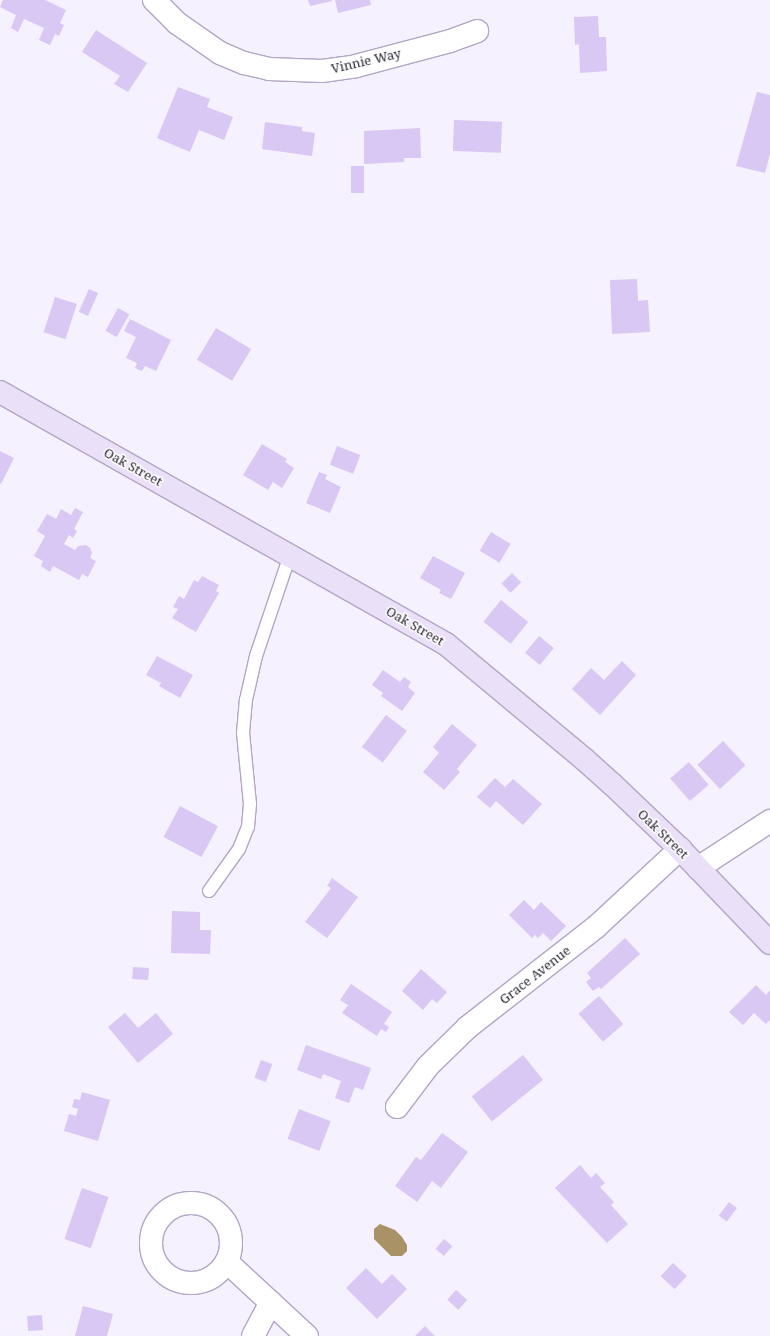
<!DOCTYPE html>
<html>
<head>
<meta charset="utf-8">
<style>
	body { margin:0 }
	#map { position:relative; width:770px; height:1336px; overflow:hidden; background:#f6f1ff; font-family:"Noto Serif",serif }
	div>[style] { position:absolute }
	.water>* { inset:0; background:#a89266 }
	.building>* { inset:0; background:#d9c7f4; transform-origin:0 0 }
	.roads { filter:drop-shadow(1px 0 #b3a5c6) drop-shadow(-1px 0 #b3a5c6) drop-shadow(0 1px #b3a5c6) drop-shadow(0 -1px #b3a5c6) }
	.lane>* { height:12px; margin:-6px; padding:0 6px; transform-origin:6px; border-radius:6px; background:#fff }
	.street>* { height:22px; margin:-11px; padding:0 11px; transform-origin:11px; border-radius:11px; background:#fff }
	.street>.ring { margin:-11px; padding:0; box-sizing:content-box; background:none; border:22px solid #fff; border-radius:50% }
	.secondary>* { height:22px; margin:-11px; padding:0 11px; transform-origin:11px; border-radius:11px; background:#eae0f8 }
	span { translate:-50% -50%; white-space:nowrap; text-align:center; line-height:1.15; -webkit-text-stroke:3px #fff; paint-order:stroke }
	.street-label { font-size:13px; color:#241e2b }
</style>
</head>
<body>
<div id="map">
	<div class="water">
		<div style="clip-path:polygon(380px 1224px,395px 1230px,402px 1237px,407px 1245px,407px 1251px,402px 1256px,391px 1256px,374px 1239px,374px 1229px)"></div>
	</div>
	<div class="building">
		<div style="clip-path:polygon(3px 0,45px 0,66px 10px,60px 23px,64px 25px,59px 36px,55px 34px,50px 45px,39px 40px,44px 28px,24px 19px,18px 32px,11px 28px,16px 15px,0 7px)"></div>
		<div style="clip-path:polygon(308px 0,332px 0,332px 1px,310px 6px)"></div>
		<div style="clip-path:polygon(335px 0,370px 0,371px 5px,338px 13px)"></div>
		<div style="clip-path:polygon(598px 16px,599px 37px,606px 37px,607px 71px,580px 73px,579px 44px,575px 45px,574px 17px)"></div>
		<div style="clip-path:polygon(96px 30px,147px 63px,128px 92px,114px 84px,120px 76px,82px 52px)"></div>
		<div style="clip-path:polygon(178px 87px,210px 99px,207px 107px,233px 117px,224px 140px,199px 130px,190px 152px,157px 138px)"></div>
		<div style="clip-path:polygon(757px 92px,770px 95px,770px 154px,765px 173px,736px 166px)"></div>
		<div style="left:454px;top:120px;width:48px;height:31px;rotate:2deg"></div>
		<div style="clip-path:polygon(265px 122px,302px 127px,302px 131px,315px 133px,312px 156px,262px 149px)"></div>
		<div style="clip-path:polygon(420px 128px,421px 158px,404px 158px,404px 162px,364px 164px,364px 131px)"></div>
		<div style="left:351px;top:166px;width:13px;height:27px"></div>
		<div style="clip-path:polygon(637px 279px,638px 301px,648px 300px,650px 332px,612px 334px,610px 280px)"></div>
		<div style="left:89px;top:289px;width:10px;height:25px;rotate:24deg"></div>
		<div style="left:55px;top:297px;width:23px;height:37px;rotate:18deg"></div>
		<div style="left:118px;top:308px;width:13px;height:26px;rotate:29deg"></div>
		<div style="clip-path:polygon(130px 319px,171px 340px,156px 371px,145px 366px,142px 371px,135px 368px,137px 363px,126px 358px,136px 337px,124px 331px)"></div>
		<div style="left:216px;top:328px;width:41px;height:37px;rotate:31deg"></div>
		<div style="clip-path:polygon(262px 444px,287px 459px,285px 462px,294px 468px,282px 488px,273px 482px,268px 490px,243px 475px)"></div>
		<div style="left:337px;top:446px;width:25px;height:20px;rotate:21deg"></div>
		<div style="clip-path:polygon(0 451px,14px 458px,1px 484px,0 483px)"></div>
		<div style="clip-path:polygon(319px 472px,327px 475px,325px 479px,341px 487px,330px 513px,306px 503px)"></div>
		<div style="clip-path:polygon(75px 508px,83px 512px,74px 529px,77px 531px,73px 538px,69px 535px,64px 544px,75px 550px,78px 546px,86px 545px,90px 548px,92px 553px,90px 558px,96px 561px,88px 577px,82px 574px,79px 580px,53px 566px,50px 572px,41px 566px,43px 561px,34px 556px,45px 536px,37px 531px,47px 514px,56px 519px,61px 509px,71px 515px)"></div>
		<div style="left:491px;top:532px;width:23px;height:22px;rotate:31deg"></div>
		<div style="clip-path:polygon(433px 556px,465px 573px,451px 599px,439px 593px,441px 590px,420px 578px)"></div>
		<div style="left:512px;top:573px;width:13px;height:15px;rotate:45deg"></div>
		<div style="clip-path:polygon(202px 576px,219px 585px,216px 591px,219px 593px,196px 632px,172px 618px,178px 609px,173px 607px,179px 596px,184px 599px,194px 580px,198px 582px)"></div>
		<div style="left:501px;top:600px;width:35px;height:28px;rotate:39deg"></div>
		<div style="left:539px;top:636px;width:19px;height:22px;rotate:39deg"></div>
		<div style="clip-path:polygon(157px 656px,193px 675px,180px 698px,159px 686px,161px 683px,146px 675px)"></div>
		<div style="clip-path:polygon(622px 661px,636px 675px,600px 715px,572px 689px,591px 668px,604px 680px)"></div>
		<div style="clip-path:polygon(383px 670px,400px 682px,404px 677px,411px 682px,408px 687px,415px 693px,402px 711px,381px 696px,383px 693px,372px 685px)"></div>
		<div style="left:386px;top:715px;width:26px;height:40px;rotate:37deg"></div>
		<div style="clip-path:polygon(452px 724px,477px 745px,457px 769px,460px 772px,444px 790px,423px 772px,439px 753px,433px 747px)"></div>
		<div style="left:723px;top:741px;width:33px;height:35px;rotate:47deg"></div>
		<div style="left:689px;top:762px;width:30px;height:25px;rotate:49deg"></div>
		<div style="clip-path:polygon(495px 778px,505px 787px,513px 779px,542px 804px,523px 825px,496px 801px,490px 808px,477px 797px)"></div>
		<div style="left:180px;top:806px;width:43px;height:35px;rotate:28deg"></div>
		<div style="clip-path:polygon(332px 878px,358px 897px,327px 938px,305px 922px,331px 888px,327px 886px)"></div>
		<div style="clip-path:polygon(524px 900px,534px 910px,541px 902px,566px 926px,551px 941px,543px 933px,538px 938px,535px 935px,532px 938px,509px 915px)"></div>
		<div style="clip-path:polygon(172px 911px,200px 912px,200px 930px,211px 930px,210px 954px,171px 953px)"></div>
		<div style="clip-path:polygon(625px 938px,640px 954px,601px 989px,599px 987px,593px 991px,586px 982px,591px 978px,587px 973px)"></div>
		<div style="left:133px;top:967px;width:16px;height:12px;rotate:4deg"></div>
		<div style="clip-path:polygon(421px 969px,447px 992px,437px 1003px,432px 999px,423px 1010px,402px 991px)"></div>
		<div style="clip-path:polygon(351px 984px,392px 1012px,384px 1024px,389px 1027px,386px 1032px,381px 1029px,377px 1036px,342px 1013px,348px 1005px,340px 1000px)"></div>
		<div style="clip-path:polygon(756px 985px,766px 995px,770px 990px,770px 1020px,766px 1024px,754px 1013px,743px 1025px,729px 1012px)"></div>
		<div style="left:599px;top:996px;width:37px;height:27px;rotate:49deg"></div>
		<div style="clip-path:polygon(125px 1013px,138px 1028px,156px 1013px,173px 1034px,138px 1063px,108px 1027px)"></div>
		<div style="clip-path:polygon(306px 1045px,371px 1068px,363px 1090px,355px 1087px,349px 1103px,335px 1098px,341px 1081px,323px 1074px,321px 1079px,297px 1070px)"></div>
		<div style="left:523px;top:1055px;width:32px;height:66px;rotate:51deg"></div>
		<div style="left:261px;top:1060px;width:12px;height:19px;rotate:20deg"></div>
		<div style="clip-path:polygon(82px 1092px,110px 1100px,98px 1141px,64px 1131px,69px 1114px,76px 1116px,78px 1109px,72px 1107px,74px 1099px,80px 1100px)"></div>
		<div style="left:299px;top:1109px;width:34px;height:32px;rotate:21deg"></div>
		<div style="clip-path:polygon(442px 1133px,468px 1152px,441px 1188px,432px 1181px,417px 1202px,395px 1186px,416px 1157px,421px 1160px)"></div>
		<div style="clip-path:polygon(580px 1165px,591px 1178px,596px 1173px,605px 1183px,600px 1187px,614px 1202px,611px 1205px,628px 1224px,607px 1243px,555px 1188px)"></div>
		<div style="left:82px;top:1188px;width:28px;height:54px;rotate:19deg"></div>
		<div style="left:729px;top:1202px;width:10px;height:17px;rotate:37deg"></div>
		<div style="left:444px;top:1239px;width:11px;height:13px;rotate:41deg"></div>
		<div style="left:673px;top:1263px;width:19px;height:18px;rotate:43deg"></div>
		<div style="clip-path:polygon(366px 1268px,382px 1284px,392px 1274px,407px 1289px,377px 1319px,346px 1288px)"></div>
		<div style="left:456px;top:1290px;width:15px;height:13px;rotate:42deg"></div>
		<div style="clip-path:polygon(83px 1306px,113px 1314px,107px 1336px,75px 1336px)"></div>
		<div style="left:42px;top:1315px;width:15px;height:15px;rotate:86deg"></div>
		<div style="clip-path:polygon(425px 1326px,435px 1336px,415px 1336px)"></div>
	</div>
	<div class="roads">
		<div class="lane">
			<div style="left:209px;top:891px;width:52px;rotate:-54.5deg"></div>
			<div style="left:239px;top:849px;width:24px;rotate:-68deg"></div>
			<div style="left:248px;top:827px;width:23px;rotate:-85deg"></div>
			<div style="left:250px;top:804px;width:71px;rotate:-95.6deg"></div>
			<div style="left:243px;top:733px;width:33px;rotate:-85deg"></div>
			<div style="left:246px;top:700px;width:45px;rotate:-77.2deg"></div>
			<div style="left:256px;top:656px;width:107px;rotate:-71.4deg"></div>
		</div>
		<div class="street">
			<div style="left:154px;top:0;width:33px;rotate:45deg"></div>
			<div style="left:177px;top:23px;width:52px;rotate:34.9deg"></div>
			<div style="left:220px;top:53px;width:26px;rotate:23deg"></div>
			<div style="left:244px;top:63px;width:26px;rotate:13deg"></div>
			<div style="left:269px;top:69px;width:53px;rotate:2.2deg"></div>
			<div style="left:322px;top:71px;width:34px;rotate:-8deg"></div>
			<div style="left:356px;top:66px;width:97px;rotate:-14.9deg"></div>
			<div style="left:450px;top:41px;width:29px;rotate:-20deg"></div>
			<div style="left:698px;top:868px;width:86px;rotate:-33.1deg"></div>
			<div style="left:397px;top:1107px;width:51px;rotate:-52.9deg"></div>
			<div style="left:428px;top:1066px;width:56px;rotate:-44.3deg"></div>
			<div style="left:468px;top:1027px;width:162px;rotate:-38deg"></div>
			<div style="left:596px;top:927px;width:115px;rotate:-42.9deg"></div>
			<div class="ring" style="left:151px;top:1203px;width:58px;height:58px"></div>
			<div style="left:227px;top:1262px;width:109px;rotate:42.8deg"></div>
			<div style="left:253px;top:1336px;width:38px;rotate:-62deg"></div>
		</div>
		<div class="secondary">
			<div style="left:0;top:392px;width:512px;rotate:29.47deg"></div>
			<div style="left:446px;top:644px;width:180px;rotate:39.8deg"></div>
			<div style="left:584px;top:759px;width:38px;rotate:42deg"></div>
			<div style="left:612px;top:784px;width:94px;rotate:43.7deg"></div>
			<div style="left:680px;top:849px;width:130px;rotate:46.2deg"></div>
		</div>
	</div>
	<div class="street-label">
		<span style="left:366px;top:61px;rotate:-13deg">Vinnie Way</span>
		<span style="left:133px;top:467px;rotate:29deg">Oak Street</span>
		<span style="left:415px;top:626px;rotate:30deg">Oak Street</span>
		<span style="left:663px;top:834px;rotate:44deg">Oak Street</span>
		<span style="left:535px;top:975px;rotate:-38deg">Grace Avenue</span>
	</div>
</div>
</body>
</html>
